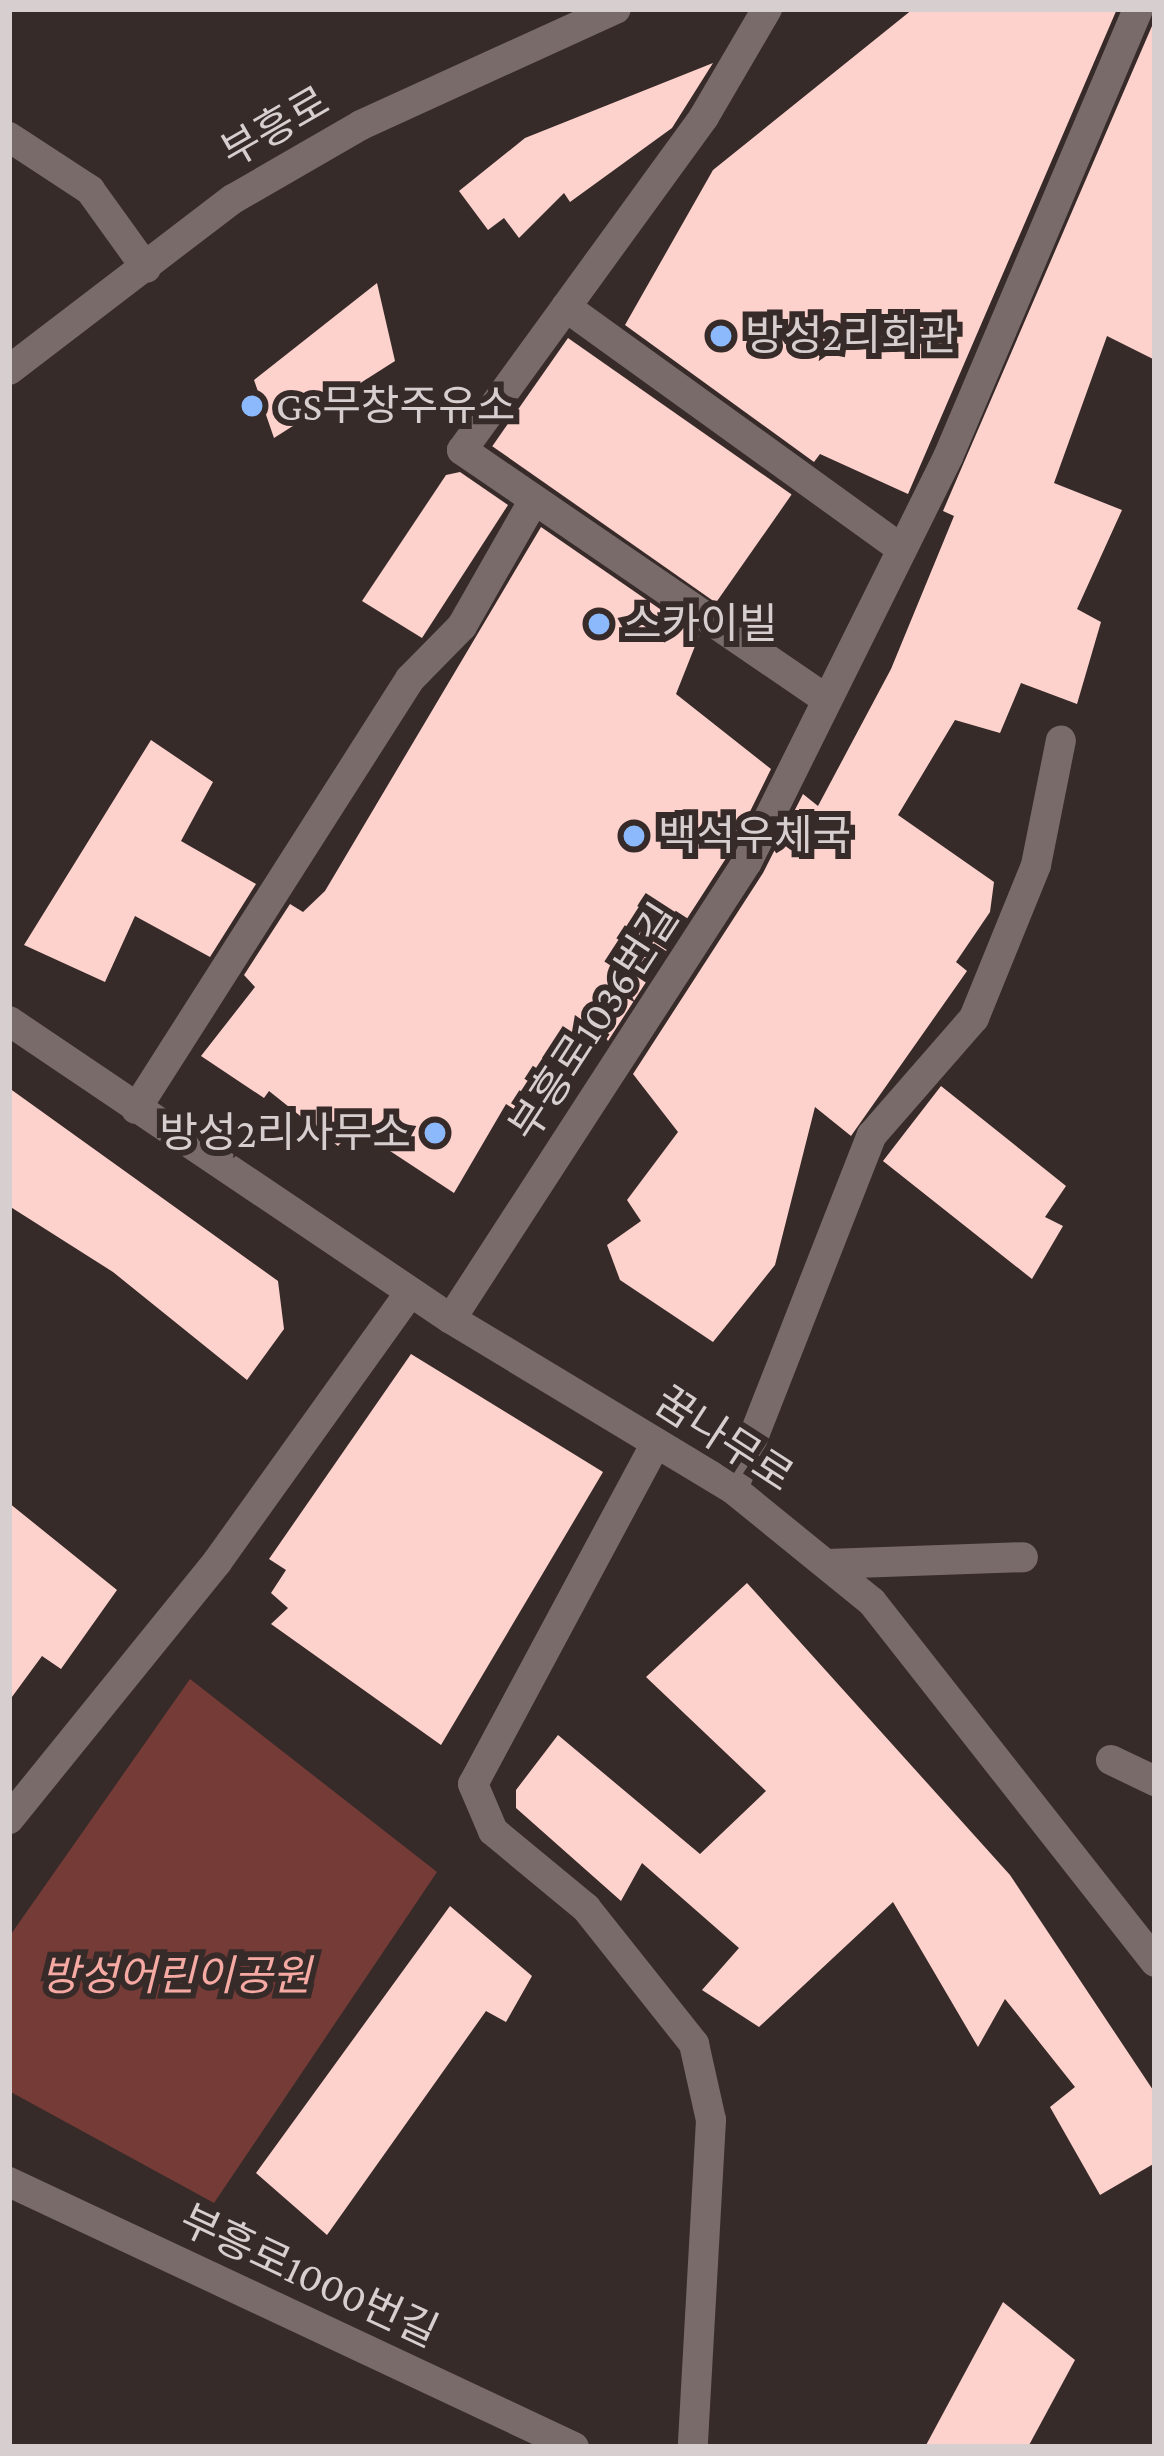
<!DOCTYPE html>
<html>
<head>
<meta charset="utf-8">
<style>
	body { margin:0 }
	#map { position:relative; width:1164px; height:2456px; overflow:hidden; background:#372b2a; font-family:"Crimson Pro","Noto Sans KR",serif }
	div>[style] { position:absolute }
	.green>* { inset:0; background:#753b36 }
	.building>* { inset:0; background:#fdd1cc; transform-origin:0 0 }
	.service>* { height:30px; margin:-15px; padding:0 15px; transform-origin:15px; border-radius:15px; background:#786b69 }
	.minor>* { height:30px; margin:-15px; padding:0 15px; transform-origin:15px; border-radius:15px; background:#786b69 }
	.secondary>* { height:30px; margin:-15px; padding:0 15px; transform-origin:15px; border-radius:15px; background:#786b69 }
	.dots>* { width:33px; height:33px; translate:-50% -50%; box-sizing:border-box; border:6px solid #372b2a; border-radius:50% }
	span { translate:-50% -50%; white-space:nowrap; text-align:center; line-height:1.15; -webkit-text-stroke:12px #372b2a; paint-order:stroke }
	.street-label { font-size:42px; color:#d7cfcf }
	.poi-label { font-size:42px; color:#d7cfcf }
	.left { translate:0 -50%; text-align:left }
	.right { translate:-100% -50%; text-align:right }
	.park-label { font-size:42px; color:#f6aaa3; font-style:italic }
	.frame { position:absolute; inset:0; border:12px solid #d7cfcf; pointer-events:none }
</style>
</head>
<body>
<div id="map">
	<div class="green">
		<div style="clip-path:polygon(190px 1679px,437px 1872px,214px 2203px,9px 2091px,9px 1937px)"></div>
	</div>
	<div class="building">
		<div style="clip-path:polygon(913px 9px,1117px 9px,908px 494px,820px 454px,814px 462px,625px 325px,713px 170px)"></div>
		<div style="clip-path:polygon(1155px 19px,1155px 360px,1107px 336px,1054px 483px,1122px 510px,1077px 609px,1101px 622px,1077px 704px,1021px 683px,1000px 733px,955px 720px,898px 815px,994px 882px,990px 912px,956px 962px,967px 971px,851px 1136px,815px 1107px,775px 1265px,713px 1342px,620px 1280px,607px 1245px,641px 1221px,627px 1200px,678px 1132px,633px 1074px,763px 873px,803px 794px,818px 806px,891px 669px,954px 516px,943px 511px)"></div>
		<div style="clip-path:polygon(713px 63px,672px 128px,570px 202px,564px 193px,519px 238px,504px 218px,488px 230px,459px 191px,525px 138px)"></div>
		<div style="clip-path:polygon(377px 283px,395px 361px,274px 438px,254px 380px)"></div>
		<div style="left:568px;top:338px;width:273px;height:132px;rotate:35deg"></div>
		<div style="clip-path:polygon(460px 472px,508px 505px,422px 638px,362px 601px,446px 475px)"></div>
		<div style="clip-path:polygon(541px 527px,699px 636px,676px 694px,771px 769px,730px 852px,608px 1041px,587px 1013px,517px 1111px,506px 1104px,454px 1193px,355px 1128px,338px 1146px,269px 1091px,264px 1098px,201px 1056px,255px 987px,244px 975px,290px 904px,303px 912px,325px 891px)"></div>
		<div style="clip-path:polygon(151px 740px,213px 782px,181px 841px,256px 884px,210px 957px,135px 916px,105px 982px,24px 945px)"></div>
		<div style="clip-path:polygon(941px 1086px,1066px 1186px,1045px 1217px,1063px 1226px,1032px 1279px,883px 1161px)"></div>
		<div style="clip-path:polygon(9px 1088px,278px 1281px,284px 1329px,247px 1380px,113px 1272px,9px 1206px)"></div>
		<div style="clip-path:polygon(411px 1354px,603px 1472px,441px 1745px,271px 1624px,288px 1608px,271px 1593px,286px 1570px,269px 1559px)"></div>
		<div style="clip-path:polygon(9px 1503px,117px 1590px,61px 1669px,42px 1656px,9px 1701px)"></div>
		<div style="clip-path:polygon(747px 1583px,1010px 1875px,1155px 2093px,1155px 2163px,1100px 2195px,1050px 2107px,1075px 2087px,1005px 1999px,978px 2047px,893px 1902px,759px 2027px,702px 1990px,739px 1948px,642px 1863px,621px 1901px,516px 1808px,516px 1790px,558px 1735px,700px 1854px,766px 1791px,646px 1677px)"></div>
		<div style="clip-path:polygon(450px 1906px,532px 1976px,506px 2022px,486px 2011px,327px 2235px,256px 2173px)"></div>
		<div style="clip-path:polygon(1003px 2302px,1075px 2360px,1028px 2447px,925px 2447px)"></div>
	</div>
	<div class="service">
		<div style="left:9px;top:137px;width:97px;rotate:33.2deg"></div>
		<div style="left:90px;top:190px;width:96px;rotate:54.3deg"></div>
		<div style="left:566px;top:307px;width:177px;rotate:126deg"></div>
		<div style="left:462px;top:450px;width:442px;rotate:34.4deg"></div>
		<div style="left:136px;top:1109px;width:510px;rotate:-57.49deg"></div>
		<div style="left:410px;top:679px;width:74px;rotate:-45.5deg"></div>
		<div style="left:462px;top:626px;width:139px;rotate:-60.3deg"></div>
		<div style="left:656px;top:1443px;width:387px;rotate:118.2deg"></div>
		<div style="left:473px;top:1784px;width:51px;rotate:66.9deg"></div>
		<div style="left:493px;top:1831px;width:121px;rotate:39.6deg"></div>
		<div style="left:586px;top:1908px;width:174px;rotate:51.5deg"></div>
		<div style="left:694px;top:2044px;width:78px;rotate:77.4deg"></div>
		<div style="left:711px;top:2120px;width:327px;rotate:93.2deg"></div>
		<div style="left:733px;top:1489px;width:380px;rotate:-68.6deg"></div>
		<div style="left:872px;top:1135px;width:155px;rotate:-48.9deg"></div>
		<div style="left:974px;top:1018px;width:165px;rotate:-67.9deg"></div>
		<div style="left:1036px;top:865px;width:127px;rotate:-78.7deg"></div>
		<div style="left:827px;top:1564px;width:196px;rotate:-2deg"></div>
		<div style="left:1111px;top:1760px;width:49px;rotate:25.5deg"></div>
		<div style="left:9px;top:1819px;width:331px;rotate:-51deg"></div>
		<div style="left:217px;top:1562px;width:332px;rotate:-54.4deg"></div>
	</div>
	<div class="minor">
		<div style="left:767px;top:9px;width:125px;rotate:120.3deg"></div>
		<div style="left:704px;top:117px;width:235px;rotate:126deg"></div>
		<div style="left:566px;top:307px;width:414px;rotate:35.8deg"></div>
		<div style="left:9px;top:1021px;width:533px;rotate:33.99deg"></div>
		<div style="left:451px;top:1319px;width:329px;rotate:31.1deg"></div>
		<div style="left:733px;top:1489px;width:179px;rotate:39.1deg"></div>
		<div style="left:872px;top:1602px;width:458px;rotate:51.8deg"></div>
		<div style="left:451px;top:1319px;width:544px;rotate:-57.07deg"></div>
		<div style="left:747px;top:862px;width:452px;rotate:-63.6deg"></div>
		<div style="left:948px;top:457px;width:487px;rotate:-67deg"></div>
		<div style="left:9px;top:2182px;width:624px;rotate:25.13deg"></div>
	</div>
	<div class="secondary">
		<div style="left:9px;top:370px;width:282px;rotate:-37.4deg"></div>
		<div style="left:233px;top:199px;width:148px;rotate:-30deg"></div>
		<div style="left:361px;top:125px;width:280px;rotate:-24.5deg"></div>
	</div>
	<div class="dots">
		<div style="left:721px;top:336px;background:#8cb9fc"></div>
		<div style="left:252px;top:406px;background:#8cb9fc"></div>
		<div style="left:599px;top:624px;background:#8cb9fc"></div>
		<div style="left:634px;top:836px;background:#8cb9fc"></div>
		<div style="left:435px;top:1133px;background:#8cb9fc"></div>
	</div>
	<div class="street-label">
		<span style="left:275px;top:127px;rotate:-30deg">부흥로</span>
		<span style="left:594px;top:1022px;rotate:-57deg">부흥로1036번길</span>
		<span style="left:724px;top:1439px;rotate:33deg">꿈나무로</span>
		<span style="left:309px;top:2276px;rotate:25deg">부흥로1000번길</span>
	</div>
	<div class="poi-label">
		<span class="left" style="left:745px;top:336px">방성2리회관</span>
		<span class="left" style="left:276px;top:406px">GS무창주유소</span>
		<span class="left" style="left:623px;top:624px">스카이빌</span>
		<span class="left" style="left:658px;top:836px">백석우체국</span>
		<span class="right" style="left:411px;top:1133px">방성2리사무소</span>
	</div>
	<div class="park-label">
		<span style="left:176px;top:1976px">방성어린이공원</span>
	</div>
	<div class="frame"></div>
</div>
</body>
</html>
